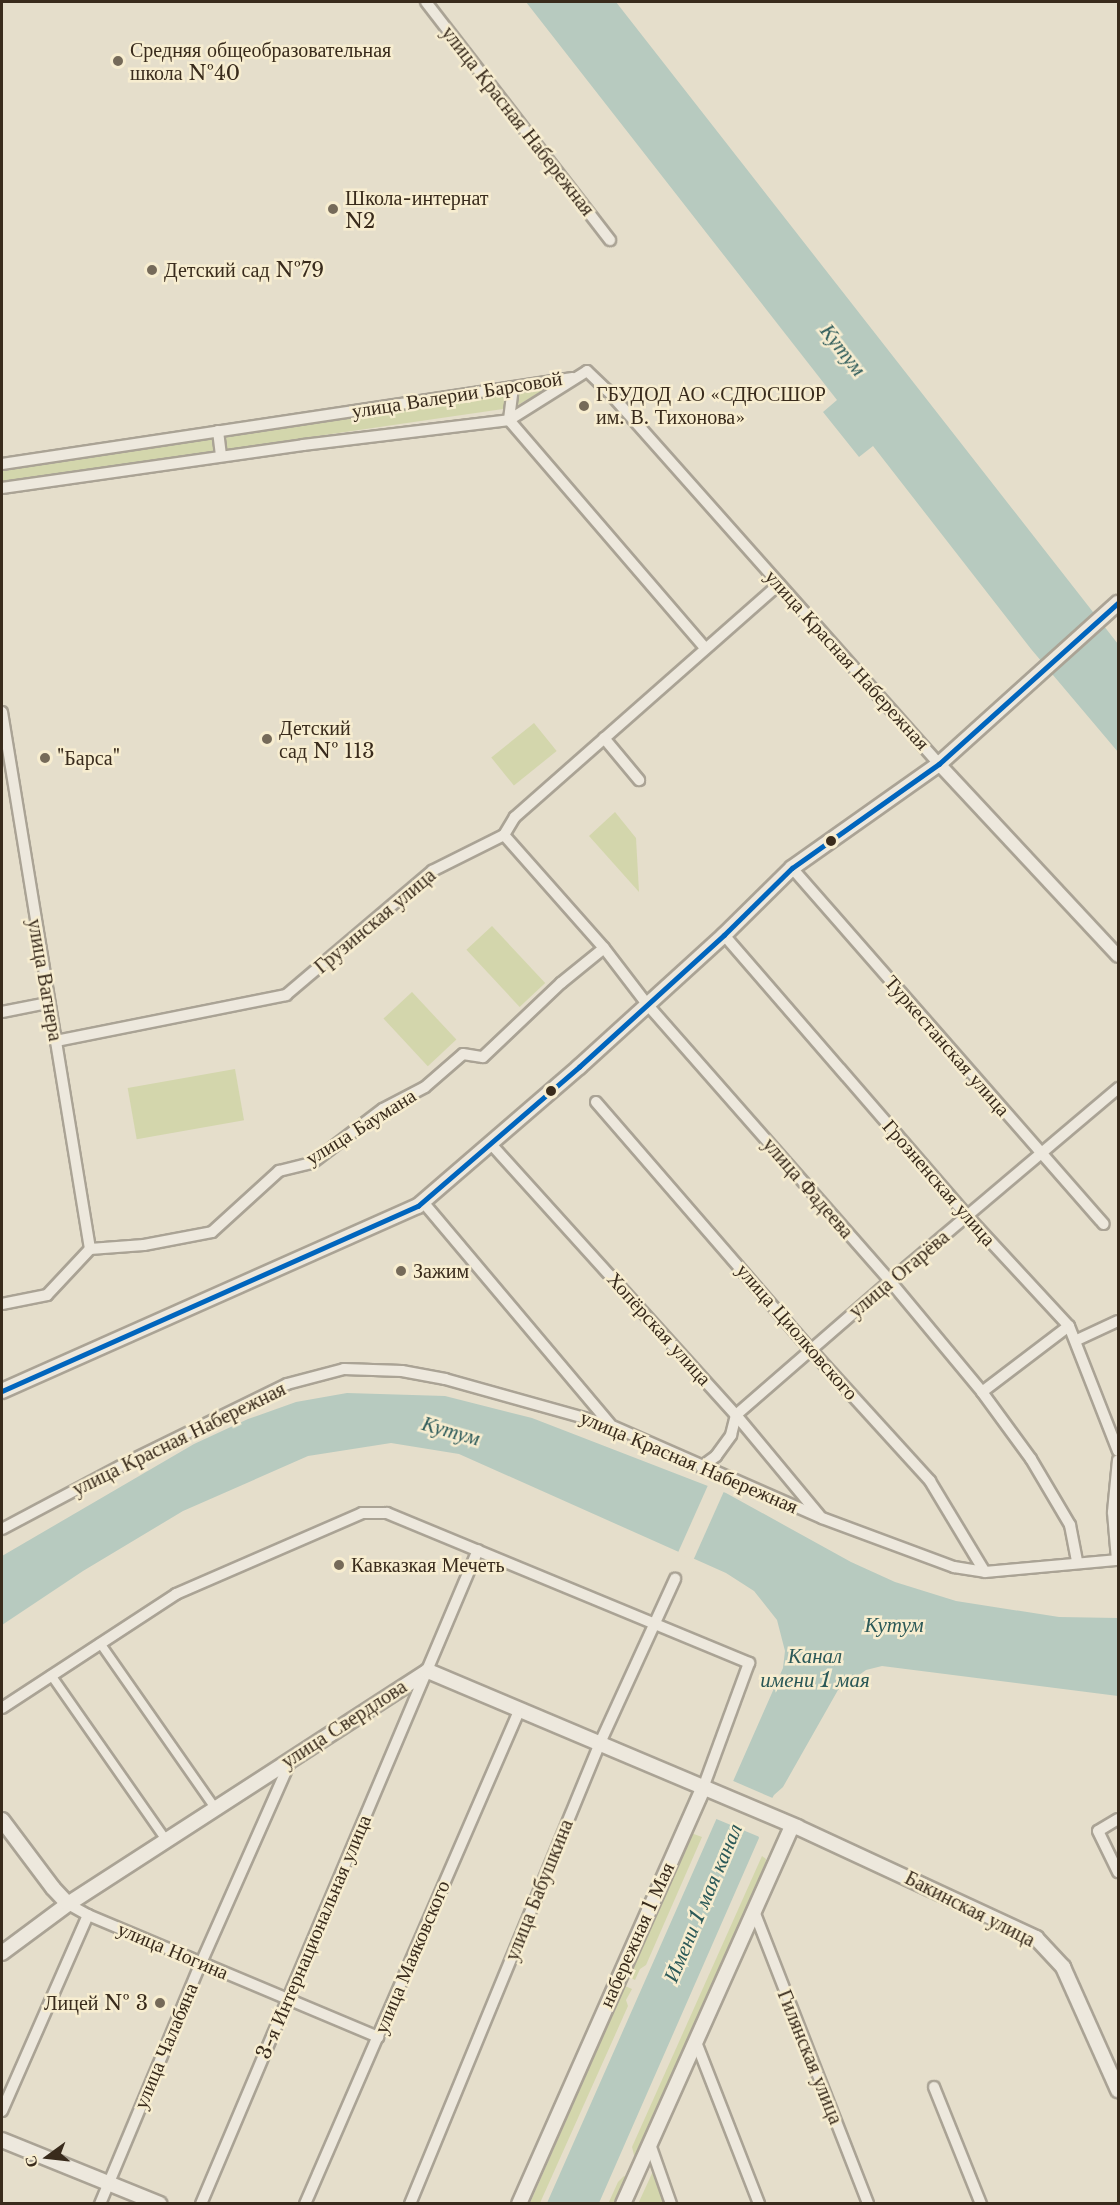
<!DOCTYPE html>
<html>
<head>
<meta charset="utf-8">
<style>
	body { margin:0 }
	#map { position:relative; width:1120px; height:2205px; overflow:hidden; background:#e5decb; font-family:"Libre Baskerville",serif }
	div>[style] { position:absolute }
	.green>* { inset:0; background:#d3d6ac; transform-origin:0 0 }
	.water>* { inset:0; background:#b7cabf }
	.pier>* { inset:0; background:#e5decb; transform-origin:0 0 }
	.roads { filter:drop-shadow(2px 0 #aaa395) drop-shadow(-2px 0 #aaa395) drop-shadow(0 2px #aaa395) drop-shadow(0 -2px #aaa395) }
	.pedestrian>* { height:8px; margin:-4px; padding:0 4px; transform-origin:4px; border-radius:4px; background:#ede8dd }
	.minor>* { height:10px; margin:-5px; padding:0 5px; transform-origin:5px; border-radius:5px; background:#ede8dd }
	.tertiary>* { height:12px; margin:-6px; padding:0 6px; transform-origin:6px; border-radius:6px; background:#ede8dd }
	.secondary>* { height:14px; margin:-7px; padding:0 7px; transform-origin:7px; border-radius:7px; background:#ede8dd }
	.bus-1>* { height:4.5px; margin:-2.25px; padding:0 2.25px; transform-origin:2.25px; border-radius:2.25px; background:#0065bd }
	.dots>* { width:16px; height:16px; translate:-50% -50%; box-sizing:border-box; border:3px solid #f7edd0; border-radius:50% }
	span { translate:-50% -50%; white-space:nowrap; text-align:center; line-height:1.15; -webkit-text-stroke:5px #f7edd0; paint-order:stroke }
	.poi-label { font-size:20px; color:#392b1c }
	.left { translate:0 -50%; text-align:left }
	.right { translate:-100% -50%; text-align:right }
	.street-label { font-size:20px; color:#392b1c }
	.water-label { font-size:21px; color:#2b5958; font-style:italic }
	.frame { position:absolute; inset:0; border:3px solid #392b1c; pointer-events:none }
	.north { position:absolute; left:18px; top:2127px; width:60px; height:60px; -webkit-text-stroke:4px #f7edd0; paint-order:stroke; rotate:255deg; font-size:16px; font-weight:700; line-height:24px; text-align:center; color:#392b1c }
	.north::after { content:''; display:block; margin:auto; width:21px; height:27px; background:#392b1c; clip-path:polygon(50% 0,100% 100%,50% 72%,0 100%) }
</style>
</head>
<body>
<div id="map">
	<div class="green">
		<div style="clip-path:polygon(552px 385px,518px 405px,516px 390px)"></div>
		<div style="clip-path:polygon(508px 393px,510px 408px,2px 482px,2px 469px)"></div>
		<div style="left:534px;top:723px;width:36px;height:55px;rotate:51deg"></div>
		<div style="clip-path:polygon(615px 812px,636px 838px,639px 892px,589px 836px)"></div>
		<div style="left:492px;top:926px;width:78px;height:35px;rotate:47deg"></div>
		<div style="left:412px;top:992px;width:65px;height:39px;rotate:47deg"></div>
		<div style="left:235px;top:1069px;width:52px;height:109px;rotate:80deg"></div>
		<div style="clip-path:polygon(691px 1833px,702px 1837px,646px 1965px,640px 1969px,635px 1980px,629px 1977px)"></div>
		<div style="clip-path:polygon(762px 1856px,766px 1859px,765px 1870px,640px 2158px,634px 2155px,632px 2147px)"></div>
		<div style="clip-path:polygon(625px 1986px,632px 1989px,626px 2000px,628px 2006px,540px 2203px,530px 2203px)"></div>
		<div style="clip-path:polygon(654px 2169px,670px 2203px,638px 2204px)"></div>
		<div style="clip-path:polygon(624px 2176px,631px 2179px,619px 2203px,608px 2204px,618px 2182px)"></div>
	</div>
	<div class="water">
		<div style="clip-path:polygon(526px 2px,616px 2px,1118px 644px,1118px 752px,1031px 649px,873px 446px,859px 457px,823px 412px,837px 400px)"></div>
		<div style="clip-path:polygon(347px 1393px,445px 1396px,532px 1418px,726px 1493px,851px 1562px,895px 1582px,956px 1601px,1059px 1617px,1118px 1618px,1118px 1696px,882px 1666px,866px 1670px,838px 1690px,783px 1787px,774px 1795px,756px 1826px,759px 1838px,599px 2203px,547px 2203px,783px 1668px,785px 1651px,777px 1620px,754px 1591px,726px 1573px,459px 1454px,391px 1443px,308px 1456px,183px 1511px,83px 1571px,2px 1625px,2px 1556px,194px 1444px,248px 1419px,296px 1402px)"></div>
	</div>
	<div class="pier">
		<div style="left:709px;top:1483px;width:17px;height:77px;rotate:24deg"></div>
		<div style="clip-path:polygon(731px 1780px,775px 1799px,759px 1827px,762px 1838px,714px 1818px)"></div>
	</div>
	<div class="roads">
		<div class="pedestrian">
			<div style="left:100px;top:1643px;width:201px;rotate:55.1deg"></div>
			<div style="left:51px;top:1675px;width:201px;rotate:55.1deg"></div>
		</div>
		<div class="minor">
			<div style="left:426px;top:2px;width:301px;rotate:52.3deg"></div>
			<div style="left:513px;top:387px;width:33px;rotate:97deg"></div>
			<div style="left:509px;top:420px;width:301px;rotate:49.3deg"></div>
			<div style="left:218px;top:431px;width:25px;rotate:83deg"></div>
			<div style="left:2px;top:464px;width:577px;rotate:-8.57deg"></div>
			<div style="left:2px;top:488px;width:304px;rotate:-8.1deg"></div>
			<div style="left:303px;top:445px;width:208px;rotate:-6.9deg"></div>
			<div style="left:509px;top:420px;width:92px;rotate:-32.1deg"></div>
			<div style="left:587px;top:371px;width:28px;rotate:44deg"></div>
			<div style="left:607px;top:390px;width:500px;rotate:48.4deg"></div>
			<div style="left:2px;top:712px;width:544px;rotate:80.69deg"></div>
			<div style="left:604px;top:738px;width:55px;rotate:50.2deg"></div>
			<div style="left:504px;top:835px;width:151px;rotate:48.5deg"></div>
			<div style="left:604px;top:948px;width:69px;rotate:52.6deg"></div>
			<div style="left:646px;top:1003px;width:370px;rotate:48.7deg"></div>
			<div style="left:890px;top:1281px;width:144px;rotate:50.3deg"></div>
			<div style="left:982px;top:1392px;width:83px;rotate:53.8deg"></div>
			<div style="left:1031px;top:1459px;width:77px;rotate:59.4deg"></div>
			<div style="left:1070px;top:1525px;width:38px;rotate:79deg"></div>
			<div style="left:792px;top:868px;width:473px;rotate:48.8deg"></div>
			<div style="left:724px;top:935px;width:371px;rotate:49.1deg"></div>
			<div style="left:967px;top:1216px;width:150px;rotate:47.2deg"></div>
			<div style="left:1069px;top:1326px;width:134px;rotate:68.6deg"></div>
			<div style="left:2px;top:1012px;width:47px;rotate:-11.1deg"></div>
			<div style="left:56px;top:1041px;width:235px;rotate:-11.3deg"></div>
			<div style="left:286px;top:995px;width:192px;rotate:-40.3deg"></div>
			<div style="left:432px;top:871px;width:80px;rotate:-26.6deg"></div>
			<div style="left:504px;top:835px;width:21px;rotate:-59deg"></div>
			<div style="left:515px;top:817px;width:352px;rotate:-41.4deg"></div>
			<div style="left:596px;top:1102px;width:328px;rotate:49.1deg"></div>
			<div style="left:811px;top:1350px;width:177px;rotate:47.7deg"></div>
			<div style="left:930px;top:1481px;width:106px;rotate:58.9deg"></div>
			<div style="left:491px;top:1144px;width:365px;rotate:47.9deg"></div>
			<div style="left:736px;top:1415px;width:131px;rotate:50.3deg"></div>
			<div style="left:423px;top:1202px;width:290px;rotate:49.9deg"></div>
			<div style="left:2px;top:1304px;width:46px;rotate:-11.3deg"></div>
			<div style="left:47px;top:1295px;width:63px;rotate:-46.9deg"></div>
			<div style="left:90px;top:1249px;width:54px;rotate:-4.2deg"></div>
			<div style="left:144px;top:1245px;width:69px;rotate:-10.8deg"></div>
			<div style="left:212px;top:1232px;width:91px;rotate:-42.3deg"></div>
			<div style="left:279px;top:1171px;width:34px;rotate:-14deg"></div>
			<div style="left:312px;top:1163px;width:89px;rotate:-37.3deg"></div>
			<div style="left:383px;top:1109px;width:47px;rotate:-27.6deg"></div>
			<div style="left:425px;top:1087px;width:50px;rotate:-41deg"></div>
			<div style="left:463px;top:1054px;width:20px;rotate:9deg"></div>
			<div style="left:483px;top:1057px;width:108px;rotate:-43.5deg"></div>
			<div style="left:561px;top:983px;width:55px;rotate:-39.1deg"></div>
			<div style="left:1077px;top:1340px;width:45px;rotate:-24.9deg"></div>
			<div style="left:982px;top:1392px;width:109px;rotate:-37.2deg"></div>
			<div style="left:736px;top:1415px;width:204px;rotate:-41deg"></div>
			<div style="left:890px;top:1281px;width:299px;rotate:-40.2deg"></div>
			<div style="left:701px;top:1467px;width:19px;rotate:-36deg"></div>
			<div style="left:716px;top:1456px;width:26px;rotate:-54deg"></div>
			<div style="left:731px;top:1435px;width:21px;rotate:-76deg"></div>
			<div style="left:2px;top:1529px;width:145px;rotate:-28deg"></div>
			<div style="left:130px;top:1461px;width:175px;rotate:-26.1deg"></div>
			<div style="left:287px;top:1384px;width:59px;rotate:-14.7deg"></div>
			<div style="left:344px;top:1369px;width:58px;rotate:2deg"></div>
			<div style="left:402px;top:1371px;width:44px;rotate:10.5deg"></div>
			<div style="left:445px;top:1379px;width:171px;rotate:15.6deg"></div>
			<div style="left:610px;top:1425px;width:232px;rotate:23.7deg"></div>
			<div style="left:822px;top:1518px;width:141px;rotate:20.4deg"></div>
			<div style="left:954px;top:1567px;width:31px;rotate:9deg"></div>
			<div style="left:985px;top:1572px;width:134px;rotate:-5.2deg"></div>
			<div style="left:1117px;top:1560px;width:48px;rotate:-94.8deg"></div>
			<div style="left:1113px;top:1512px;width:52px;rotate:-84.5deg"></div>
			<div style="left:2px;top:1708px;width:208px;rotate:-33.2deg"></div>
			<div style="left:176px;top:1594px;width:203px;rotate:-23.5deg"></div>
			<div style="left:362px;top:1513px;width:25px"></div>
			<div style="left:387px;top:1513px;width:392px;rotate:22.5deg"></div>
			<div style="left:749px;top:1663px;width:133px;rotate:110.2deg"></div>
			<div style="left:1118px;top:1819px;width:23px;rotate:149deg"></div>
			<div style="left:1098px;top:1831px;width:46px;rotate:64deg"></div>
			<div style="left:68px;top:1904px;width:23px;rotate:29deg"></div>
			<div style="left:88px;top:1915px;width:315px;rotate:22.8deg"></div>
			<div style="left:754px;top:1911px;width:314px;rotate:68.7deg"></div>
			<div style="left:696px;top:2042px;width:174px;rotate:68.7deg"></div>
			<div style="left:934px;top:2087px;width:126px;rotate:68.1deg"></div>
			<div style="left:2px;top:2111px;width:214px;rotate:-66.3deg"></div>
			<div style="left:650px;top:2144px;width:64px;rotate:70.7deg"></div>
			<div style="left:100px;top:2204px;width:261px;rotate:-67.3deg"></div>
			<div style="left:201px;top:1963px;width:222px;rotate:-66.1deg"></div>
			<div style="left:201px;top:2204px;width:710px;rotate:-67.05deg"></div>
			<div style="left:305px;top:2204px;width:537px;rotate:-66.54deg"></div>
			<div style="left:410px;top:2204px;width:496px;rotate:-67.6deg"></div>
			<div style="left:599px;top:1745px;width:183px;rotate:-65.4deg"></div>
		</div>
		<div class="tertiary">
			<div style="left:939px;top:764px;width:262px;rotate:47deg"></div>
		</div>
		<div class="secondary">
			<div style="left:2px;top:1391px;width:455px;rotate:-24deg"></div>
			<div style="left:418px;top:1206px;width:213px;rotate:-40.8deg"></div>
			<div style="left:579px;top:1067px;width:196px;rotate:-42.3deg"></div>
			<div style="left:724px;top:935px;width:95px;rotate:-44.6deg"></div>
			<div style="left:792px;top:868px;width:180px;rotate:-35.3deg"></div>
			<div style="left:939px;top:764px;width:241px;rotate:-42deg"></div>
			<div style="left:2px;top:1820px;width:85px;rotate:53.1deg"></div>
			<div style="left:53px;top:1888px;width:22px;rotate:47deg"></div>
			<div style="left:2px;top:1953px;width:82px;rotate:-36.6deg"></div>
			<div style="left:68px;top:1904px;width:429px;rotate:-32.9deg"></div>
			<div style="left:428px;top:1671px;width:401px;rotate:22.9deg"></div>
			<div style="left:797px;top:1827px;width:264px;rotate:24.9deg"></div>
			<div style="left:1036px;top:1938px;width:40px;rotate:47deg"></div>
			<div style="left:1063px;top:1967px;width:135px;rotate:65.9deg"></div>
			<div style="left:2px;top:2140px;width:170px;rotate:22.1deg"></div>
			<div style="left:519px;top:2204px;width:455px;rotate:-66.1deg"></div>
			<div style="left:623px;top:2204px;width:414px;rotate:-65.9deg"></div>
		</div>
	</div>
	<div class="bus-1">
		<div style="left:2px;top:1391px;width:455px;rotate:-24deg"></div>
		<div style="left:418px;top:1206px;width:213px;rotate:-40.8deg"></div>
		<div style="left:579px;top:1067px;width:196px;rotate:-42.3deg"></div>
		<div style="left:724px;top:935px;width:95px;rotate:-44.6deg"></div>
		<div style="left:792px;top:868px;width:180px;rotate:-35.3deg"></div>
		<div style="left:939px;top:764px;width:241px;rotate:-42deg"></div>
	</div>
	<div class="dots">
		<div style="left:118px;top:61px;background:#756a59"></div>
		<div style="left:333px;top:209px;background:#756a59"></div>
		<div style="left:152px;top:270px;background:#756a59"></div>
		<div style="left:584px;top:406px;background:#756a59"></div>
		<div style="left:267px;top:739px;background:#756a59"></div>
		<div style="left:45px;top:758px;background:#756a59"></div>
		<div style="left:831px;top:841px;background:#392b1c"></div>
		<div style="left:551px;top:1091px;background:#392b1c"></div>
		<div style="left:401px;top:1271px;background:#756a59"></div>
		<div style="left:339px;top:1565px;background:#756a59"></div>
		<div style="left:160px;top:2003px;background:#756a59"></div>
	</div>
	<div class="poi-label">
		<span class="left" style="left:130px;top:62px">Средняя общеобразовательная<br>школа №40</span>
		<span class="left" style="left:345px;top:210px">Школа-интернат<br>N2</span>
		<span class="left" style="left:164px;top:270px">Детский сад №79</span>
		<span class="left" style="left:596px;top:406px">ГБУДОД АО «СДЮСШОР<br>им. В. Тихонова»</span>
		<span class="left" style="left:279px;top:740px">Детский<br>сад № 113</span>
		<span class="left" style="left:57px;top:758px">"Барса"</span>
		<span class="left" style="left:413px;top:1271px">Зажим</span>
		<span class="left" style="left:351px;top:1565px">Кавказкая Мечеть</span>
		<span class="right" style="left:148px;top:2003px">Лицей № 3</span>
	</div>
	<div class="street-label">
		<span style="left:518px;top:121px;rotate:52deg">улица Красная Набережная</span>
		<span style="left:457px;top:395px;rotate:-9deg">улица Валерии Барсовой</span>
		<span style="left:847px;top:660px;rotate:48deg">улица Красная Набережная</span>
		<span style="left:375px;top:921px;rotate:-40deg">Грузинская улица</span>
		<span style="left:45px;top:980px;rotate:80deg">улица Вагнера</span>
		<span style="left:947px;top:1046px;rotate:49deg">Туркестанская улица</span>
		<span style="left:361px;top:1127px;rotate:-32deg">улица Баумана</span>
		<span style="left:939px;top:1183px;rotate:49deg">Грозненская улица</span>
		<span style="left:808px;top:1188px;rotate:49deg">улица Фадеева</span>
		<span style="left:899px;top:1274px;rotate:-40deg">улица Огарёва</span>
		<span style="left:659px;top:1329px;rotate:48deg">Хопёрская улица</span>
		<span style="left:797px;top:1332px;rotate:49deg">улица Циолковского</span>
		<span style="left:179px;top:1439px;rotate:-26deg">улица Красная Набережная</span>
		<span style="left:689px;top:1462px;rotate:23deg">улица Красная Набережная</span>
		<span style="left:344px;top:1724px;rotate:-33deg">улица Свердлова</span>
		<span style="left:539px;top:1890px;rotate:-68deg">улица Бабушкина</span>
		<span style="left:970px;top:1909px;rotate:27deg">Бакинская улица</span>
		<span style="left:637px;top:1935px;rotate:-66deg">набережная 1 Мая</span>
		<span style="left:314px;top:1937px;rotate:-67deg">3-я Интернациональная улица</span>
		<span style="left:173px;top:1951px;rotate:23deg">улица Ногина</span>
		<span style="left:412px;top:1957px;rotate:-67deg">улица Маяковского</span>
		<span style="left:166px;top:2046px;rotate:-67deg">улица Чалабяна</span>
		<span style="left:810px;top:2057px;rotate:68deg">Гилянская улица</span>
	</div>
	<div class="water-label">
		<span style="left:843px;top:350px;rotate:52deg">Кутум</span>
		<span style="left:451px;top:1431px;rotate:16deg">Кутум</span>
		<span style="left:894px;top:1625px">Кутум</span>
		<span style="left:815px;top:1668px">Канал<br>имени 1 мая</span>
		<span style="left:703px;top:1903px;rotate:-67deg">Имени 1 мая канал</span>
	</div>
	<div class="frame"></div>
	<div class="north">С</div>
</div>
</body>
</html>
